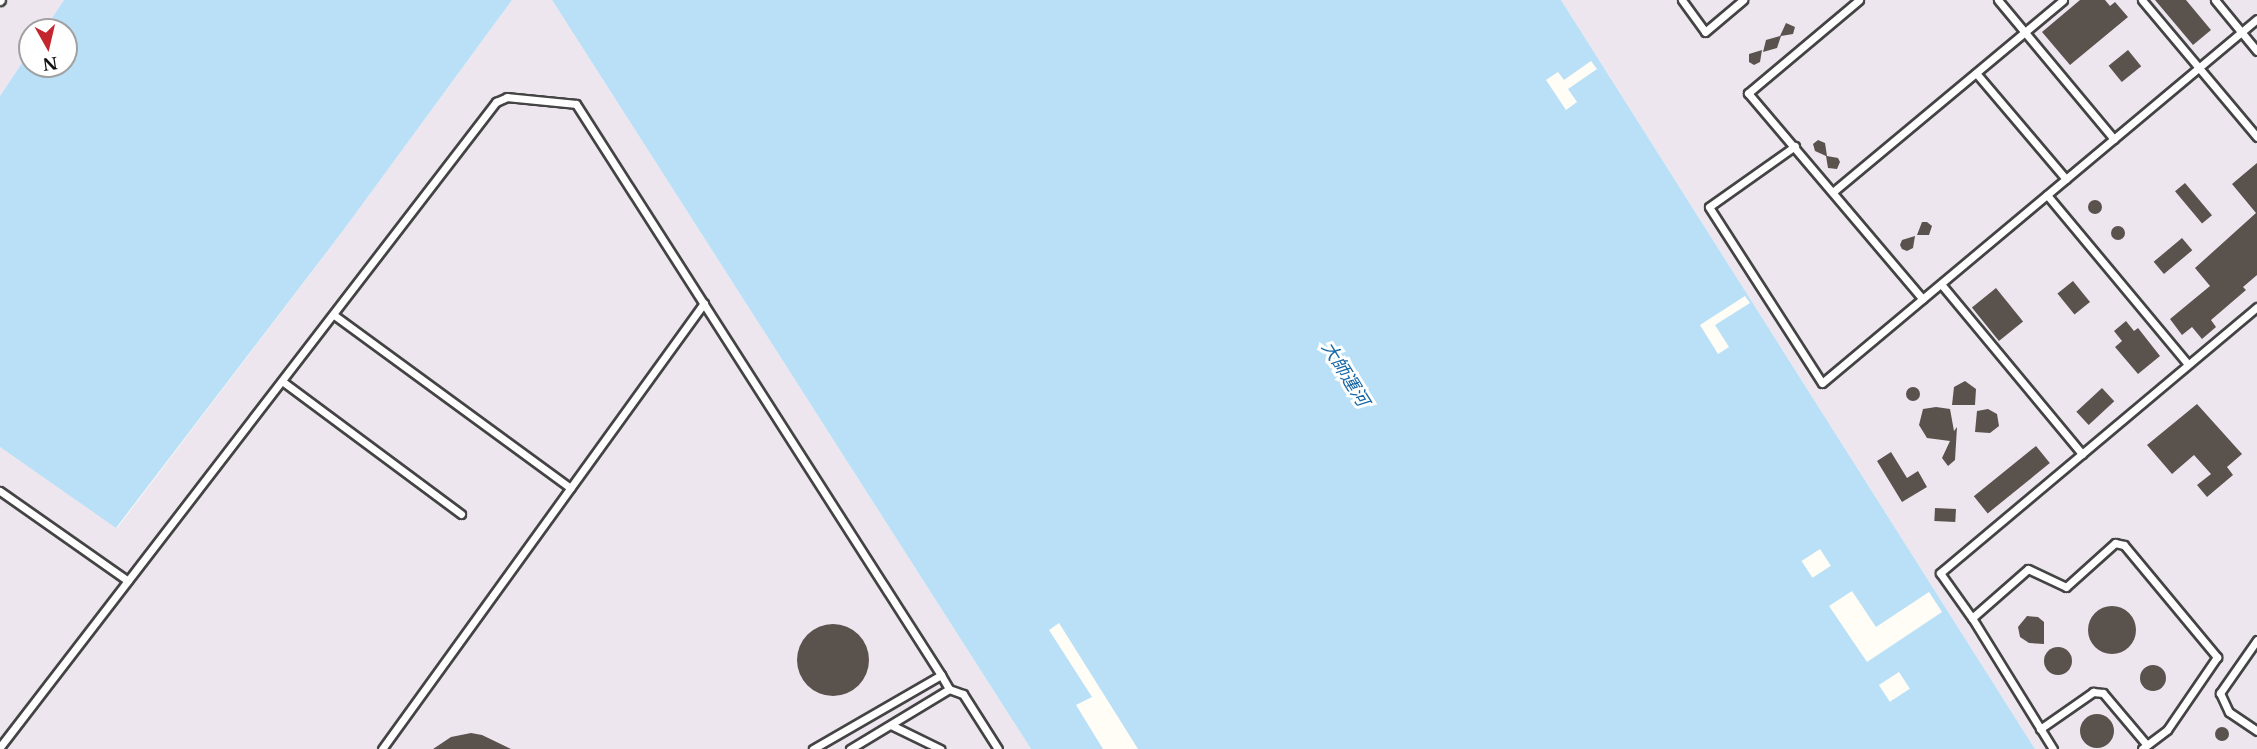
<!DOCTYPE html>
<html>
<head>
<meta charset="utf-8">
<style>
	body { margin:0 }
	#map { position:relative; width:2257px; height:749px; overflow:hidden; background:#fffdf5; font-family:"Libre Baskerville","Noto Sans JP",serif }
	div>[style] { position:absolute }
	.industrial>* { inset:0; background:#eee6ef }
	.water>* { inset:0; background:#b9e0f7 }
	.pier>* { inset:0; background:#fffdf5; transform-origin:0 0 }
	.building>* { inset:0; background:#5a524d; transform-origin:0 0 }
	.round { border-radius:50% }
	.roads { filter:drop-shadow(2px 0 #444) drop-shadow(-2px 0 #444) drop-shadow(0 2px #444) drop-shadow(0 -2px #444) }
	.service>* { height:7px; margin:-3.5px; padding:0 3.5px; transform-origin:3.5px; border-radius:3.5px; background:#fff }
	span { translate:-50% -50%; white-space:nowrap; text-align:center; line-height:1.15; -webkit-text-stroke:6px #fff; paint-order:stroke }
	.water-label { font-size:18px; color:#1768a6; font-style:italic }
	.north { position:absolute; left:18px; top:18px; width:60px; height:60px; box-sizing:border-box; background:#fff; border:2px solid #a0a0a0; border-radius:50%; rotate:172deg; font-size:16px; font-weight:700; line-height:24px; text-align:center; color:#111 }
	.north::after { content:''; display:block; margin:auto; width:21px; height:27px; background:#c4262e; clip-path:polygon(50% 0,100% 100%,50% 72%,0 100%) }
</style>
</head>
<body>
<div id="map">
	<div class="industrial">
		<div style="clip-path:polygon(0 0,64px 0,44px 30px,30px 30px,30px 51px,0 96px)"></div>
		<div style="clip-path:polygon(512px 0,552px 0,1031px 749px,0 749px,0 447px,117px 528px,345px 228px)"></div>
		<div style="clip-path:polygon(1561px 0,2257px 0,2257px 749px,2035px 749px)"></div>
	</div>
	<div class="water">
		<div style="clip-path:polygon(64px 0,512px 0,345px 228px,116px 528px,0 447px,0 96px,30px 51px,30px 66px,66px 66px,66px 30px,44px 30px)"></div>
		<div style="clip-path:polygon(552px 0,1561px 0,2035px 749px,1031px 749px)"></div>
	</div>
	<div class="pier">
		<div style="clip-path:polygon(1591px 61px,1597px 69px,1568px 89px,1577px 102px,1566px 110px,1546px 80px,1558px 72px,1564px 80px)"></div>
		<div style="clip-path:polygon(1745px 296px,1750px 303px,1715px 325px,1729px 347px,1718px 354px,1700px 325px)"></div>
		<div style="left:1820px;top:549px;width:20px;height:22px;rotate:57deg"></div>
		<div style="clip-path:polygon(1852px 591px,1876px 627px,1929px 592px,1942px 612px,1867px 662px,1829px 606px)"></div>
		<div style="clip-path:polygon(1059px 623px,1138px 749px,1103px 749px,1076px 705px,1092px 697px,1049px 630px)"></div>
		<div style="left:1899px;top:672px;width:20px;height:24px;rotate:57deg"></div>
	</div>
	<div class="building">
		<div style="clip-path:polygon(2080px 0,2105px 0,2110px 6px,2115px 2px,2128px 17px,2070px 65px,2042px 32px)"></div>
		<div style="clip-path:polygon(2155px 0,2186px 0,2211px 30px,2193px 45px)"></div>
		<div style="clip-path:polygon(1786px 23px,1795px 27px,1793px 34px,1781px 36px,1777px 48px,1763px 52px,1766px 40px,1780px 36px)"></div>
		<div style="clip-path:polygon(1762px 50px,1760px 62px,1754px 65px,1749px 62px,1749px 54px)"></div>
		<div style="left:2128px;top:50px;width:21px;height:25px;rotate:51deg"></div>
		<div style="clip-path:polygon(1818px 140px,1825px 143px,1827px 156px,1838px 158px,1840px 162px,1837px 169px,1828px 168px,1826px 156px,1815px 151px,1813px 144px)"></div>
		<div style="clip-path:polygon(2257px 163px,2257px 275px,2243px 287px,2246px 290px,2211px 320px,2216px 327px,2202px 339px,2192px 327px,2182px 335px,2170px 319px,2210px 286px,2195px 268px,2256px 213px,2232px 184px)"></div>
		<div style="left:2185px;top:183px;width:42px;height:13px;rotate:50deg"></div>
		<div class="round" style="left:2088px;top:200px;width:14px;height:14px"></div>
		<div style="clip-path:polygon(1922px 222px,1927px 222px,1932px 226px,1929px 235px,1917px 235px)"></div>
		<div class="round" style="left:2111px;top:226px;width:14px;height:14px"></div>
		<div style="clip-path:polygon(1915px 236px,1913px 248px,1907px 251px,1902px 249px,1900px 245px,1902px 240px)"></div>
		<div style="left:2182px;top:238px;width:16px;height:37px;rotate:50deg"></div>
		<div style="left:2073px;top:281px;width:27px;height:20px;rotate:51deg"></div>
		<div style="left:1996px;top:288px;width:43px;height:31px;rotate:51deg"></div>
		<div style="clip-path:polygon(2126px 321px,2134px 331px,2138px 328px,2160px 356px,2138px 374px,2115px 347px,2122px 341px,2114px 331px)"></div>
		<div style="clip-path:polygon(1965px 381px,1976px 389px,1975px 405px,1952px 405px,1954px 387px)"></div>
		<div class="round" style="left:1906px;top:387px;width:14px;height:14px"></div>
		<div style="left:2102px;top:388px;width:18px;height:35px;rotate:47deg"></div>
		<div style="clip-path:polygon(2197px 404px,2242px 454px,2227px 467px,2233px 475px,2207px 497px,2197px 485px,2211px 474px,2194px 455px,2172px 474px,2147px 445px)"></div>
		<div style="clip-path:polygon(1936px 407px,1950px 409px,1954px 431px,1957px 427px,1955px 460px,1948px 466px,1942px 458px,1950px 441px,1927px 438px,1919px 425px,1923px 409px)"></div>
		<div style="clip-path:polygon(1988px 409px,1997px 414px,1999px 426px,1990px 433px,1975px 432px,1977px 411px)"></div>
		<div style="left:2036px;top:446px;width:22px;height:80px;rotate:51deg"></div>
		<div style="clip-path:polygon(1891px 452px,1907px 478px,1918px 471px,1927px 487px,1902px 502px,1877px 461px)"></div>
		<div style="left:1935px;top:508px;width:21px;height:13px;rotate:3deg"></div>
		<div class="round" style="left:2088px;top:606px;width:48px;height:48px"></div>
		<div style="clip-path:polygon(2027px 616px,2038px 617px,2044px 622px,2044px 644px,2029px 643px,2020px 637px,2018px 627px)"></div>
		<div class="round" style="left:797px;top:624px;width:72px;height:72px"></div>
		<div class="round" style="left:2044px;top:647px;width:28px;height:28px"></div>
		<div class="round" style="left:2140px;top:665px;width:26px;height:26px"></div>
		<div class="round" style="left:2080px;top:714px;width:34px;height:34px"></div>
		<div class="round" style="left:2215px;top:727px;width:14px;height:14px"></div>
		<div style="clip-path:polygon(471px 733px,482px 735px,511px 749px,433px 749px,451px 737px)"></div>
	</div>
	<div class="roads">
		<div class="service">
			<div style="left:1682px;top:0;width:39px;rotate:54deg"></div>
			<div style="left:1705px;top:32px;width:50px;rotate:-40.1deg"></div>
			<div style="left:1859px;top:0;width:145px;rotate:140deg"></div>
			<div style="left:1748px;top:93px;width:270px;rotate:49.7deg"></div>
			<div style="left:1998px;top:0;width:181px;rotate:50.2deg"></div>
			<div style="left:2142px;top:0;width:179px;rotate:50deg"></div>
			<div style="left:2215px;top:0;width:66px;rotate:50.5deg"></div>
			<div style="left:0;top:1px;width:1px;rotate:-45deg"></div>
			<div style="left:1976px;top:73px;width:139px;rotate:49.7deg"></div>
			<div style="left:1795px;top:146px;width:105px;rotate:144.7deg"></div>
			<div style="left:1709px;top:207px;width:209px;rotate:57.3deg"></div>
			<div style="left:1822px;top:383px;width:567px;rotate:-39.92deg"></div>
			<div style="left:1834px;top:191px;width:298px;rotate:-39.8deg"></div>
			<div style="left:2047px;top:195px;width:220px;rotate:50.2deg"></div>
			<div style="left:1941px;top:284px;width:221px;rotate:50.3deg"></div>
			<div style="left:334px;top:315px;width:293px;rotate:36.2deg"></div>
			<div style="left:282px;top:381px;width:223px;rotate:36.6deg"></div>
			<div style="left:0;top:491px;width:156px;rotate:35.1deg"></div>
			<div style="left:1972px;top:618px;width:74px;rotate:-41.2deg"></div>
			<div style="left:2028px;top:569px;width:42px;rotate:25.3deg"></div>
			<div style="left:2066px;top:587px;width:66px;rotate:-41.9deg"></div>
			<div style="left:2115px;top:543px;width:9px;rotate:13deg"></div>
			<div style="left:2124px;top:545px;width:146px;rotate:50.3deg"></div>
			<div style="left:2217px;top:657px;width:88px;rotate:124.4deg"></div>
			<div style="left:2167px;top:730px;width:31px;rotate:143deg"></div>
			<div style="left:2257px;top:640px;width:65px;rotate:124.9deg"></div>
			<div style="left:2220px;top:693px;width:21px;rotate:65deg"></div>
			<div style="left:2229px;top:712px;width:34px;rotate:34deg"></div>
			<div style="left:941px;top:675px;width:16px;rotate:60deg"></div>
			<div style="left:949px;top:689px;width:15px;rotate:20deg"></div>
			<div style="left:963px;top:694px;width:65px;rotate:57.5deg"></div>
			<div style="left:891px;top:725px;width:55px;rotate:26.1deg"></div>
			<div style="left:2040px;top:729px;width:65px;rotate:-34.9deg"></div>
			<div style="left:2093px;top:692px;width:10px;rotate:6deg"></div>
			<div style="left:2103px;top:693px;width:68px;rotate:49.8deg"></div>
			<div style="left:0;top:747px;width:814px;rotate:-52.44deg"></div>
			<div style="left:496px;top:102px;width:12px;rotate:-24deg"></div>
			<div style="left:507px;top:97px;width:69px;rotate:5.8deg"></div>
			<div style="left:576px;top:104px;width:678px;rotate:57.41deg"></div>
			<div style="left:941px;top:675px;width:148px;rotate:150deg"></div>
			<div style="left:382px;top:749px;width:550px;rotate:-54.17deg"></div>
			<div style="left:850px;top:749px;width:116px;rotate:-31.2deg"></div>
			<div style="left:2053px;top:749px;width:154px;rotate:-121.7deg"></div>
			<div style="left:1972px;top:618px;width:55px;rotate:-125.4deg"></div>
			<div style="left:1940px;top:573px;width:414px;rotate:-40deg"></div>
		</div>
	</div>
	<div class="water-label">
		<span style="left:1345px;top:374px;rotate:58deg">大師運河</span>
	</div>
	<div class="north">N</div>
</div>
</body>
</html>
